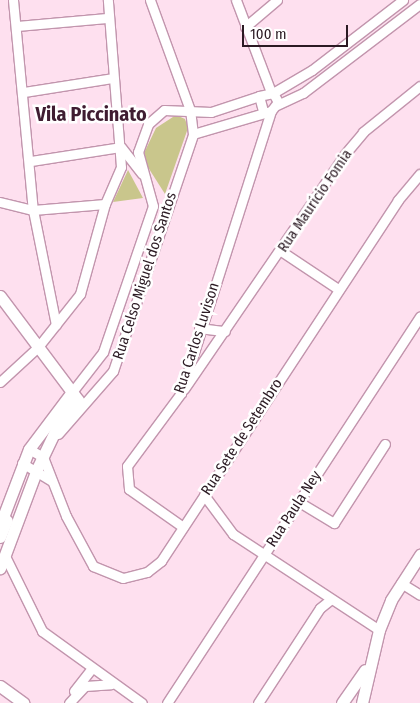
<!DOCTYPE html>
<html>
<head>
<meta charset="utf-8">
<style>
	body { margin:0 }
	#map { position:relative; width:420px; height:703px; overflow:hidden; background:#fee0ef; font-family:"Fira Sans Condensed",sans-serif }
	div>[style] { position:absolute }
	.green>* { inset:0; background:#c9c68c }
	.roads { filter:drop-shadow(1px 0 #c295ad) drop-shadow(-1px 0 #c295ad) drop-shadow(0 1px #c295ad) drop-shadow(0 -1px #c295ad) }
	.minor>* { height:9px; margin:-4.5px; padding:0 4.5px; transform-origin:4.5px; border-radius:4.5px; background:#fff }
	.major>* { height:11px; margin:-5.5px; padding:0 5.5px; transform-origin:5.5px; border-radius:5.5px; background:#fff }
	span { translate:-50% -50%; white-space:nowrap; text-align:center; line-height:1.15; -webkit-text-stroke:5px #fff; paint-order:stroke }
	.street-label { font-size:15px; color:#2b1a23 }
	.district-label { font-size:20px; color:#3f1c31; font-weight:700 }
	.scale { position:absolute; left:242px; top:25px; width:106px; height:22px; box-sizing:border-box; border:2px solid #2b1a23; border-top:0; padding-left:6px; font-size:15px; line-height:18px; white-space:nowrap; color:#2b1a23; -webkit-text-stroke:4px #fff; paint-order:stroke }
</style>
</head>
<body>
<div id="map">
	<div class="green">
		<div style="clip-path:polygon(176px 115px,185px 119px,188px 128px,165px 194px,144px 161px,145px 151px,156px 128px)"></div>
		<div style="clip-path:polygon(128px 170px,143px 198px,113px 202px)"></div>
	</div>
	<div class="roads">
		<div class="minor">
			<div style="left:13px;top:0;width:211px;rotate:84.6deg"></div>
			<div style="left:33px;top:210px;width:117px;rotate:78.7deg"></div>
			<div style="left:236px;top:0;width:98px;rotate:69.2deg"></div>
			<div style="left:17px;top:26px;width:90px;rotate:-5.1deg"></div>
			<div style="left:245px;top:27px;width:42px;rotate:-40.2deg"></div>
			<div style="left:24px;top:92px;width:89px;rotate:-9deg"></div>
			<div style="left:273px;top:93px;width:45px;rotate:-30.5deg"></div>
			<div style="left:312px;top:70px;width:115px;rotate:-37.6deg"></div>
			<div style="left:277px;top:105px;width:29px;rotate:-25deg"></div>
			<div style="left:303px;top:93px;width:147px;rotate:-37.3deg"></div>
			<div style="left:193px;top:134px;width:81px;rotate:-16.4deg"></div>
			<div style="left:271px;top:111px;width:11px;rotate:-52deg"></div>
			<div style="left:278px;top:102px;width:10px;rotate:-119deg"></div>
			<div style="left:273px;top:93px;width:14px;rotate:168deg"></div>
			<div style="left:259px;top:96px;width:16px;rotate:75deg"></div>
			<div style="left:121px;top:147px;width:34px;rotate:52deg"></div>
			<div style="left:31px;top:161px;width:90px;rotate:-8.9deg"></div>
			<div style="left:0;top:202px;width:34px;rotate:14deg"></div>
			<div style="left:33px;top:210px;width:72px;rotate:-4.8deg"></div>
			<div style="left:281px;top:251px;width:69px;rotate:33.7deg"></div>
			<div style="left:199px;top:328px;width:26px;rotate:7deg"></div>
			<div style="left:0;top:382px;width:52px;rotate:-42.6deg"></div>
			<div style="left:38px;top:347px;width:68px;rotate:-51.6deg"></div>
			<div style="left:80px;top:294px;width:93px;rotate:-74.5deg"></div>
			<div style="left:105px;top:204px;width:40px;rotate:-66.6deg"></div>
			<div style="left:121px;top:167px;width:168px;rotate:-94.5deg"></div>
			<div style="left:184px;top:389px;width:283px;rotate:-55.6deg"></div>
			<div style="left:344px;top:155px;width:30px;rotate:-50deg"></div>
			<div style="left:363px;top:132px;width:73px;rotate:-38.9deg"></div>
			<div style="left:72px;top:392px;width:51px;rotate:-52.2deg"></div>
			<div style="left:103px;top:352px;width:154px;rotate:-71.1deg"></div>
			<div style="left:153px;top:206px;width:56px;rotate:-105.5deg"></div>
			<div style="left:138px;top:152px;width:30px;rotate:-70deg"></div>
			<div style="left:148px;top:124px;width:21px;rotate:-41deg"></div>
			<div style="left:164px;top:110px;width:47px;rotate:2.4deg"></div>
			<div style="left:211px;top:112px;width:51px;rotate:-18.4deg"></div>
			<div style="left:58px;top:434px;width:84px;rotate:-48.9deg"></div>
			<div style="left:113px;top:371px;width:250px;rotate:-71.3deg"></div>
			<div style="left:193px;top:134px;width:24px;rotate:-97deg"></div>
			<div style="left:190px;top:110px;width:117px;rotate:-110deg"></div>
			<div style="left:29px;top:449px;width:16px;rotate:30deg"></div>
			<div style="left:43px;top:457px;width:63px;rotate:68.7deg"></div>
			<div style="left:66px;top:516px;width:57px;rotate:61.6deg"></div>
			<div style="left:93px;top:566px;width:32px;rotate:22deg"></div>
			<div style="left:123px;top:578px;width:25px;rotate:-14deg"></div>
			<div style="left:147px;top:572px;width:18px;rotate:-38deg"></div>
			<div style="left:161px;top:561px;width:432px;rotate:-56.7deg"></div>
			<div style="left:398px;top:200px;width:34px;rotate:-50deg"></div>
			<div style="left:22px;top:463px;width:35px;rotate:31deg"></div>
			<div style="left:204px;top:495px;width:49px;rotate:53.4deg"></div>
			<div style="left:233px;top:534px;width:175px;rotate:33.3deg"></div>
			<div style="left:299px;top:502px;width:41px;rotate:31deg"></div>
			<div style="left:334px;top:523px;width:94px;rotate:-57.2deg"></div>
			<div style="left:183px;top:527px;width:66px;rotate:-144.9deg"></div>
			<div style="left:129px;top:489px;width:23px;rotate:-95deg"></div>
			<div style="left:127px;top:466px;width:91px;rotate:-53.5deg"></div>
			<div style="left:181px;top:393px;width:296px;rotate:-72.3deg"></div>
			<div style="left:5px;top:556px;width:84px;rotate:63.7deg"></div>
			<div style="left:42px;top:631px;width:123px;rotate:35.8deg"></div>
			<div style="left:401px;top:583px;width:22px;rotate:32deg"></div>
			<div style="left:74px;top:691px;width:28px;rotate:-52deg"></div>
			<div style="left:69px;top:703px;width:23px;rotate:-47deg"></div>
			<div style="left:85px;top:686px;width:26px;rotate:-4deg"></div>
			<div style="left:167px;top:703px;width:462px;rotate:-56.8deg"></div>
			<div style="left:258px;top:703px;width:113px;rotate:-56.9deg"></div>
			<div style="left:320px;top:608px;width:14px;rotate:-39deg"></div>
		</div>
		<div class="major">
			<div style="left:0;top:296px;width:130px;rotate:53.1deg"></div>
			<div style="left:78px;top:400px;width:34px;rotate:128deg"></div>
			<div style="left:57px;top:427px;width:47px;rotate:115.5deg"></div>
			<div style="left:37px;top:469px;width:106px;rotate:110.5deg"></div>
			<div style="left:0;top:525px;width:81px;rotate:-69.1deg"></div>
			<div style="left:29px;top:449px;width:71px;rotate:-53deg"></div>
			<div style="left:0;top:537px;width:18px;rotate:-68deg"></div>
			<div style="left:0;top:686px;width:29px;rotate:36deg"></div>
			<div style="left:342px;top:703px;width:40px;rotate:-55.1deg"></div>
			<div style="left:362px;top:703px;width:75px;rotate:-76.9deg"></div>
			<div style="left:379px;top:630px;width:32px;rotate:-68deg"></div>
			<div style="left:391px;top:600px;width:54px;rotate:-57.2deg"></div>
		</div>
	</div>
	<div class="street-label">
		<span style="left:315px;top:201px;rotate:-56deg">Rua Maurício Fomia</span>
		<span style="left:145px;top:276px;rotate:-72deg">Rua Celso Miguel dos Santos</span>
		<span style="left:197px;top:338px;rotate:-72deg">Rua Carlos Luvison</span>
		<span style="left:242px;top:437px;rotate:-57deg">Rua Sete de Setembro</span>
		<span style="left:294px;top:509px;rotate:-57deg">Rua Paula Ney</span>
	</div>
	<div class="district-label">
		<span style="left:91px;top:114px">Vila Piccinato</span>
	</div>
	<div class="scale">100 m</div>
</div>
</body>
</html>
